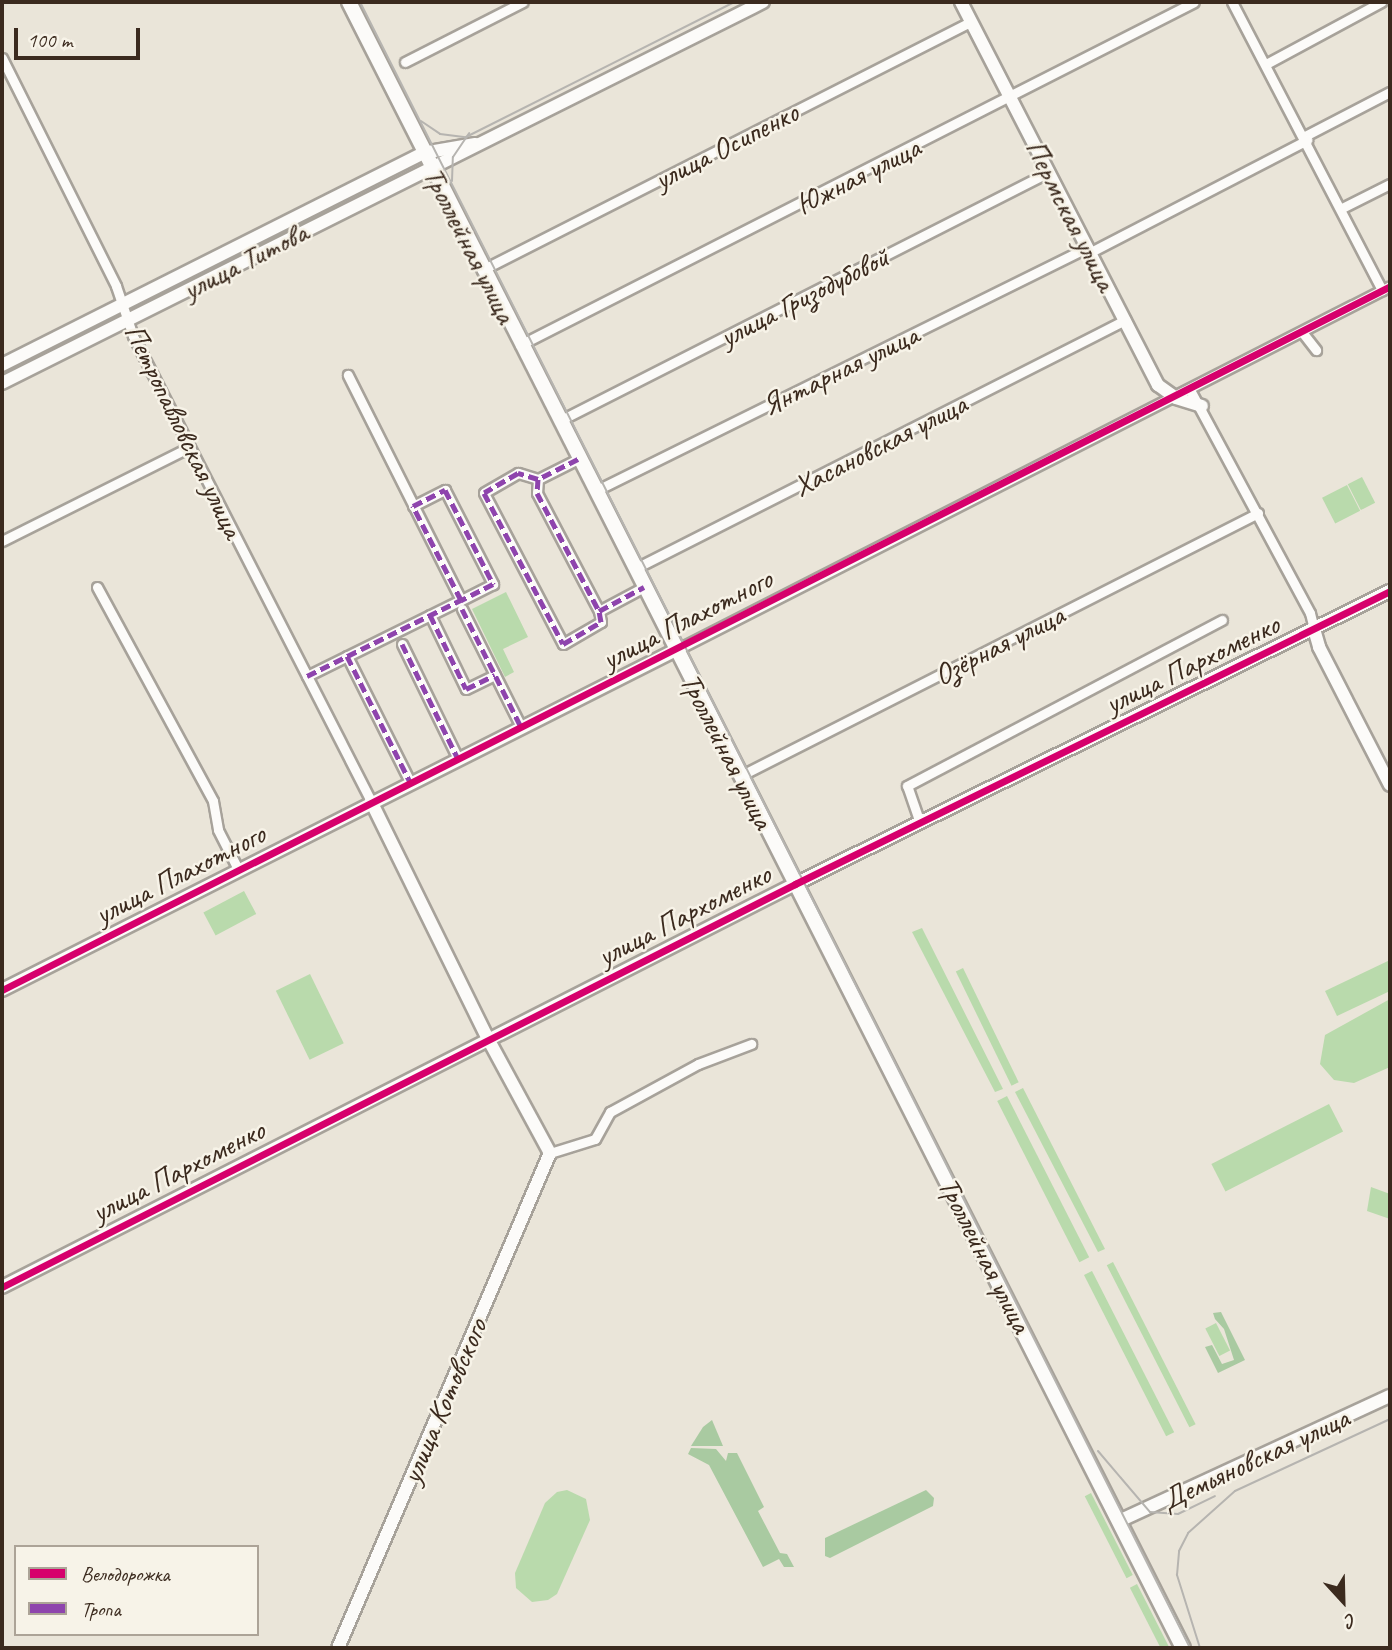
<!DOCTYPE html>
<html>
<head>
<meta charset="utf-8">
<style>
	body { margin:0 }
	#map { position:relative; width:1392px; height:1650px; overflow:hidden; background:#eae5d9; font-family:Caveat,sans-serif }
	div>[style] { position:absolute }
	.green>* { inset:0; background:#b9daac; transform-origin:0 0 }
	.forest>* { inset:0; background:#a9caa1 }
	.roads { filter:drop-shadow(2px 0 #a7a29a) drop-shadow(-2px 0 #a7a29a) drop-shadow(0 2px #a7a29a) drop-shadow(0 -2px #a7a29a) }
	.street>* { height:9px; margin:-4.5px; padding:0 4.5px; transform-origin:4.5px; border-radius:4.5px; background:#fcfbf9 }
	.secondary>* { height:12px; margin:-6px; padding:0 6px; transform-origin:6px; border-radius:6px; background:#fcfbf9 }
	.primary>* { height:14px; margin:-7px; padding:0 7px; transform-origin:7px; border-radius:7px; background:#fcfbf9 }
	.tram>* { height:2px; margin:-1px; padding:0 1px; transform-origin:1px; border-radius:1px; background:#b6b4b0 }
	.quiet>* { height:5px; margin-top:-2.5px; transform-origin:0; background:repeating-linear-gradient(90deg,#8e44ad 0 10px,transparent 0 15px) }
	.cycleway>* { height:7px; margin:-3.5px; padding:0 3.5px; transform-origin:3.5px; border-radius:3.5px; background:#d6006c }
	span { translate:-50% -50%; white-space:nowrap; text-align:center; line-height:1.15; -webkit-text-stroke:5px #f7f3e8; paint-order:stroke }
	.street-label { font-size:30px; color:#3b2a1e }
	.frame { position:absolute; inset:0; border:4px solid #3b2a1e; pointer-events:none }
	.legend { position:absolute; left:14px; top:1545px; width:245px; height:91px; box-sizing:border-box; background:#f7f3e8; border:2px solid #aca397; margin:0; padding:9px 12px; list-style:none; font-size:21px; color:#3b2a1e }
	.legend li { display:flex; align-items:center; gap:14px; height:35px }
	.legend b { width:35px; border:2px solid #aca397 }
	.north { position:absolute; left:1308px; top:1566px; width:70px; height:70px; -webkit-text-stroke:5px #f7f3e8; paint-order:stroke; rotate:158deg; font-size:19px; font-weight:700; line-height:28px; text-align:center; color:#3b2a1e }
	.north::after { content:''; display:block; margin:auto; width:24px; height:32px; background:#3b2a1e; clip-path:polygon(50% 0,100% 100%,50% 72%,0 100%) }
	.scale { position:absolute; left:14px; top:28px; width:126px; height:32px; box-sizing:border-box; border:4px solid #3b2a1e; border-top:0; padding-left:9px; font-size:21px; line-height:24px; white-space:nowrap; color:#3b2a1e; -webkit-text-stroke:5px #f7f3e8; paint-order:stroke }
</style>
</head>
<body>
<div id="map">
	<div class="green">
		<div style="left:1362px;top:477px;width:29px;height:16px;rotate:63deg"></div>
		<div style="left:1347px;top:485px;width:29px;height:28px;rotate:63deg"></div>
		<div style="clip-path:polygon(506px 592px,528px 637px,503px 649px,514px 672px,505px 677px,472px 609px)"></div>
		<div style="left:244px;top:891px;width:26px;height:46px;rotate:62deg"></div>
		<div style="clip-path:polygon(922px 928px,1003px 1089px,995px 1092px,912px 932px)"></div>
		<div style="clip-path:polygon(1390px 960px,1390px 991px,1337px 1016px,1325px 991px)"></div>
		<div style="left:963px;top:968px;width:127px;height:8px;rotate:64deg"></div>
		<div style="left:310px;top:974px;width:77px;height:38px;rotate:64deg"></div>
		<div style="clip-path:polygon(1390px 999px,1390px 1067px,1354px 1083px,1334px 1080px,1320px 1064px,1325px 1035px)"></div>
		<div style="clip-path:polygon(1023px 1088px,1105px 1249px,1098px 1252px,1015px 1092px)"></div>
		<div style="left:1007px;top:1096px;width:181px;height:11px;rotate:63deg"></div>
		<div style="left:1329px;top:1104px;width:31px;height:132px;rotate:63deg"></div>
		<div style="clip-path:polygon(1371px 1187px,1390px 1194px,1390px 1219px,1367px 1211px)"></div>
		<div style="left:1113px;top:1262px;width:182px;height:7px;rotate:63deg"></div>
		<div style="left:1092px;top:1271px;width:181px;height:9px;rotate:63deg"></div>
		<div style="left:1216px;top:1323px;width:31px;height:12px;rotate:63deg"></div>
		<div style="clip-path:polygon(567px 1490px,586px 1499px,590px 1520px,557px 1594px,548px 1600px,532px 1602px,516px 1588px,515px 1573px,545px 1503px,557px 1492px)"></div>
		<div style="left:1091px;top:1493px;width:92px;height:7px;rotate:63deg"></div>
		<div style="left:1137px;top:1584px;width:72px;height:8px;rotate:63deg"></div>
	</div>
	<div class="forest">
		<div style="clip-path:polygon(1221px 1312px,1245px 1360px,1218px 1373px,1205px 1347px,1212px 1345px,1222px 1364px,1234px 1360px,1224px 1329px,1215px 1319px,1213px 1313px)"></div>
		<div style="clip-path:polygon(712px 1420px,723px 1446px,691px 1446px,703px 1427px)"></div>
		<div style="clip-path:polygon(691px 1448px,716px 1449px,726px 1461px,728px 1453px,737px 1453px,764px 1507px,758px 1511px,780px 1553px,787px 1554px,794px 1567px,784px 1567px,779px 1559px,763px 1567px,709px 1465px,688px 1454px)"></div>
		<div style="clip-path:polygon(926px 1490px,934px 1498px,933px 1506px,830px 1558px,825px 1556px,825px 1538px)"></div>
	</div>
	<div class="roads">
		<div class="street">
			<div style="left:1232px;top:2px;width:325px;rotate:62.5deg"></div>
			<div style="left:2px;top:58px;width:255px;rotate:63.4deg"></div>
			<div style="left:116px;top:286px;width:53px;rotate:71.2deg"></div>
			<div style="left:133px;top:336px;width:522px;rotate:62.9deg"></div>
			<div style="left:405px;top:62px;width:132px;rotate:-27deg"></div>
			<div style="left:1266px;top:64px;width:131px;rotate:-28.3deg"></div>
			<div style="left:1305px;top:136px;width:96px;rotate:-27.4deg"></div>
			<div style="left:1342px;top:208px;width:54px;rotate:-26.6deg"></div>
			<div style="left:1089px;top:253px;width:246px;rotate:-27.4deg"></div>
			<div style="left:482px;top:270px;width:547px;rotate:-26.94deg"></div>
			<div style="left:1302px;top:332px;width:23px;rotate:52deg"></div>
			<div style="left:520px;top:345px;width:756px;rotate:-26.97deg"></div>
			<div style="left:1190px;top:390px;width:253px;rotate:61.7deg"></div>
			<div style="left:1310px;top:613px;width:16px;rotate:76deg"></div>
			<div style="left:559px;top:421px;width:550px;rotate:-26.94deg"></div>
			<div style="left:578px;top:459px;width:45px;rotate:153.4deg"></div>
			<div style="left:538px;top:479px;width:14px;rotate:94deg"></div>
			<div style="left:537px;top:493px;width:133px;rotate:62.3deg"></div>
			<div style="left:599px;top:611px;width:51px;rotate:-28.1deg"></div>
			<div style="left:538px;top:479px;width:21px;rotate:-163deg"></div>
			<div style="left:518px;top:473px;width:39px;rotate:150deg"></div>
			<div style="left:484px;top:493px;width:170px;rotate:62.4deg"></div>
			<div style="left:563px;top:644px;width:44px;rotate:-30.1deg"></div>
			<div style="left:601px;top:622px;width:11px;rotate:-100deg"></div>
			<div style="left:595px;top:491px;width:548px;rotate:-26.33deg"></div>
			<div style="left:413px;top:506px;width:36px;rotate:-27deg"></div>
			<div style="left:445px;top:490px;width:106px;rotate:62.9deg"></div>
			<div style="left:493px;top:584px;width:36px;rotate:153deg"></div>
			<div style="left:2px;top:541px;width:210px;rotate:-26.6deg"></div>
			<div style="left:634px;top:569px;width:551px;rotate:-26.89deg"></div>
			<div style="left:97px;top:587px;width:243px;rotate:61.5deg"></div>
			<div style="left:213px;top:801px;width:29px;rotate:80deg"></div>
			<div style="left:218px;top:830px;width:44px;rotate:62.9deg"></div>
			<div style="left:462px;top:609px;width:132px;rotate:63.4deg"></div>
			<div style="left:430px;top:615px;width:82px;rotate:64.1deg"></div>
			<div style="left:466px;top:689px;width:32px;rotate:-26deg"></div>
			<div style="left:402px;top:644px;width:128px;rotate:64deg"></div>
			<div style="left:676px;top:650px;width:801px;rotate:-27.01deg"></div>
			<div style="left:347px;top:656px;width:141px;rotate:63.4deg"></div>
			<div style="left:307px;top:676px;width:172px;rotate:-26.3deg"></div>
			<div style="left:461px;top:600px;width:252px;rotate:-116.7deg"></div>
			<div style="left:740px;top:776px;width:581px;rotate:-26.92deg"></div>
			<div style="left:920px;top:823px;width:39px;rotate:-109deg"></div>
			<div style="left:907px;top:786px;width:356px;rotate:-27.8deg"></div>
			<div style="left:550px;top:1153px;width:47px;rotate:-17.3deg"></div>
			<div style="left:595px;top:1139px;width:31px;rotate:-61deg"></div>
			<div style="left:610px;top:1112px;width:100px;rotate:-28.6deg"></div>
			<div style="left:698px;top:1064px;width:57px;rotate:-20.7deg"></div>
		</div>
		<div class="secondary">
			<div style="left:961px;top:2px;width:431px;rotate:62.8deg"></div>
			<div style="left:1158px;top:385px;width:22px;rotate:36deg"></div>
			<div style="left:1176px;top:398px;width:27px;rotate:17deg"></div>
			<div style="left:2px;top:365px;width:471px;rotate:-26.7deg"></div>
			<div style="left:423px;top:153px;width:53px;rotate:-9.8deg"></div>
			<div style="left:2px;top:383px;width:851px;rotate:-26.6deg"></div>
			<div style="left:1314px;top:629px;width:19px;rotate:74deg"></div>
			<div style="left:1319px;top:647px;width:155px;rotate:62.8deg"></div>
			<div style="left:2px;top:990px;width:755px;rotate:-26.77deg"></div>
			<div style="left:2px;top:1287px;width:890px;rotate:-26.94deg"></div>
			<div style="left:795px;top:884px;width:663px;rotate:-26.22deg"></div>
			<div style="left:1119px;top:1521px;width:298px;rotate:-24.8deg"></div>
			<div style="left:338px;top:1648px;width:538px;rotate:-66.82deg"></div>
			<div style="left:550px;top:1153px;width:130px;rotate:-118.5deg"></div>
			<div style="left:488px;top:1039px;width:265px;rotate:-116.2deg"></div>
		</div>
		<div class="primary">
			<div style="left:349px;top:2px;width:1845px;rotate:63.13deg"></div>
		</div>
	</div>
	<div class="tram">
		<div style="left:360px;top:2px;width:1843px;rotate:63.24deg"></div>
		<div style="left:421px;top:121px;width:23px;rotate:34deg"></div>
		<div style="left:440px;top:134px;width:26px;rotate:7deg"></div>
		<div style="left:466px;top:137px;width:301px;rotate:-26.7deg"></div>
		<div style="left:452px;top:181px;width:24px;rotate:-88deg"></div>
		<div style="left:453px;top:157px;width:29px;rotate:-56deg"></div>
		<div style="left:1098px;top:1451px;width:80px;rotate:49.6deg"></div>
		<div style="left:1150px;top:1512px;width:28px;rotate:4deg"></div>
		<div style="left:1178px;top:1514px;width:41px;rotate:-25.9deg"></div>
		<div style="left:1200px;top:1648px;width:77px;rotate:-107.5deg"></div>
		<div style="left:1177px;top:1575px;width:24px;rotate:-85deg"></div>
		<div style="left:1179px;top:1551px;width:20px;rotate:-63deg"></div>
		<div style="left:1188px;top:1533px;width:63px;rotate:-41.8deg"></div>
		<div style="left:1235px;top:1491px;width:171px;rotate:-24.9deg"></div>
	</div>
	<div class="quiet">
		<div style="left:578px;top:459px;width:45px;rotate:153.4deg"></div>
		<div style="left:538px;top:479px;width:14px;rotate:94deg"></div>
		<div style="left:537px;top:493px;width:133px;rotate:62.3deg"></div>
		<div style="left:599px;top:611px;width:51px;rotate:-28.1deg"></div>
		<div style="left:538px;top:479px;width:21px;rotate:-163deg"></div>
		<div style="left:518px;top:473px;width:39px;rotate:150deg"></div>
		<div style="left:484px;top:493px;width:170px;rotate:62.4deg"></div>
		<div style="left:563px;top:644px;width:44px;rotate:-30.1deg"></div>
		<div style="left:601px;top:622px;width:11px;rotate:-100deg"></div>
		<div style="left:462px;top:609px;width:132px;rotate:63.4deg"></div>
		<div style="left:430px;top:615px;width:82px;rotate:64.1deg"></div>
		<div style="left:466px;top:689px;width:32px;rotate:-26deg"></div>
		<div style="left:402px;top:644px;width:128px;rotate:64deg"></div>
		<div style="left:347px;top:656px;width:141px;rotate:63.4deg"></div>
		<div style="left:307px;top:676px;width:172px;rotate:-26.3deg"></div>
		<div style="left:461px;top:600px;width:106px;rotate:-117.1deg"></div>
		<div style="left:413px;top:506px;width:36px;rotate:-27deg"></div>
		<div style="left:445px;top:490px;width:106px;rotate:62.9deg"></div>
		<div style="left:493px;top:584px;width:36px;rotate:153deg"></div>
	</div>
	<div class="cycleway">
		<div style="left:2px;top:990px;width:1556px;rotate:-26.89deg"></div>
		<div style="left:2px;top:1287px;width:890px;rotate:-26.94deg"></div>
		<div style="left:795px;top:884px;width:663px;rotate:-26.22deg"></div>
	</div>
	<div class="street-label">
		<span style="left:726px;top:146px;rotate:-27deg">улица Осипенко</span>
		<span style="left:858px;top:176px;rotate:-27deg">Южная улица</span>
		<span style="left:1071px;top:215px;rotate:63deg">Пермская улица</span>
		<span style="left:470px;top:245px;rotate:63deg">Троллейная улица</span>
		<span style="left:245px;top:261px;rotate:-27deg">улица Титова</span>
		<span style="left:804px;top:297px;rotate:-27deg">улица Гризодубовой</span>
		<span style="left:840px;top:370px;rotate:-26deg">Янтарная улица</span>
		<span style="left:184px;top:431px;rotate:64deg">Петропавловская улица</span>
		<span style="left:880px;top:445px;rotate:-27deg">Хасановская улица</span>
		<span style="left:687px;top:619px;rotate:-27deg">улица Плахотного</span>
		<span style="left:999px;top:645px;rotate:-27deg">Озёрная улица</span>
		<span style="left:1192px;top:664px;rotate:-26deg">улица Пархоменко</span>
		<span style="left:727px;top:751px;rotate:63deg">Троллейная улица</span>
		<span style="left:180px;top:874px;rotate:-27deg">улица Плахотного</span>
		<span style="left:684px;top:915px;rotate:-27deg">улица Пархоменко</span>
		<span style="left:178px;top:1171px;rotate:-27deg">улица Пархоменко</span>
		<span style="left:985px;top:1255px;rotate:63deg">Троллейная улица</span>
		<span style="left:444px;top:1401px;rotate:-67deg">улица Котовского</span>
		<span style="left:1255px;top:1459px;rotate:-25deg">Демьяновская улица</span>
	</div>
	<div class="frame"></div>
	<ul class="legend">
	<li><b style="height:9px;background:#d6006c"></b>Велодорожка</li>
	<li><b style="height:9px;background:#8e44ad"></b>Тропа</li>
	</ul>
	<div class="north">С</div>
	<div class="scale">100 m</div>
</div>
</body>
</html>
